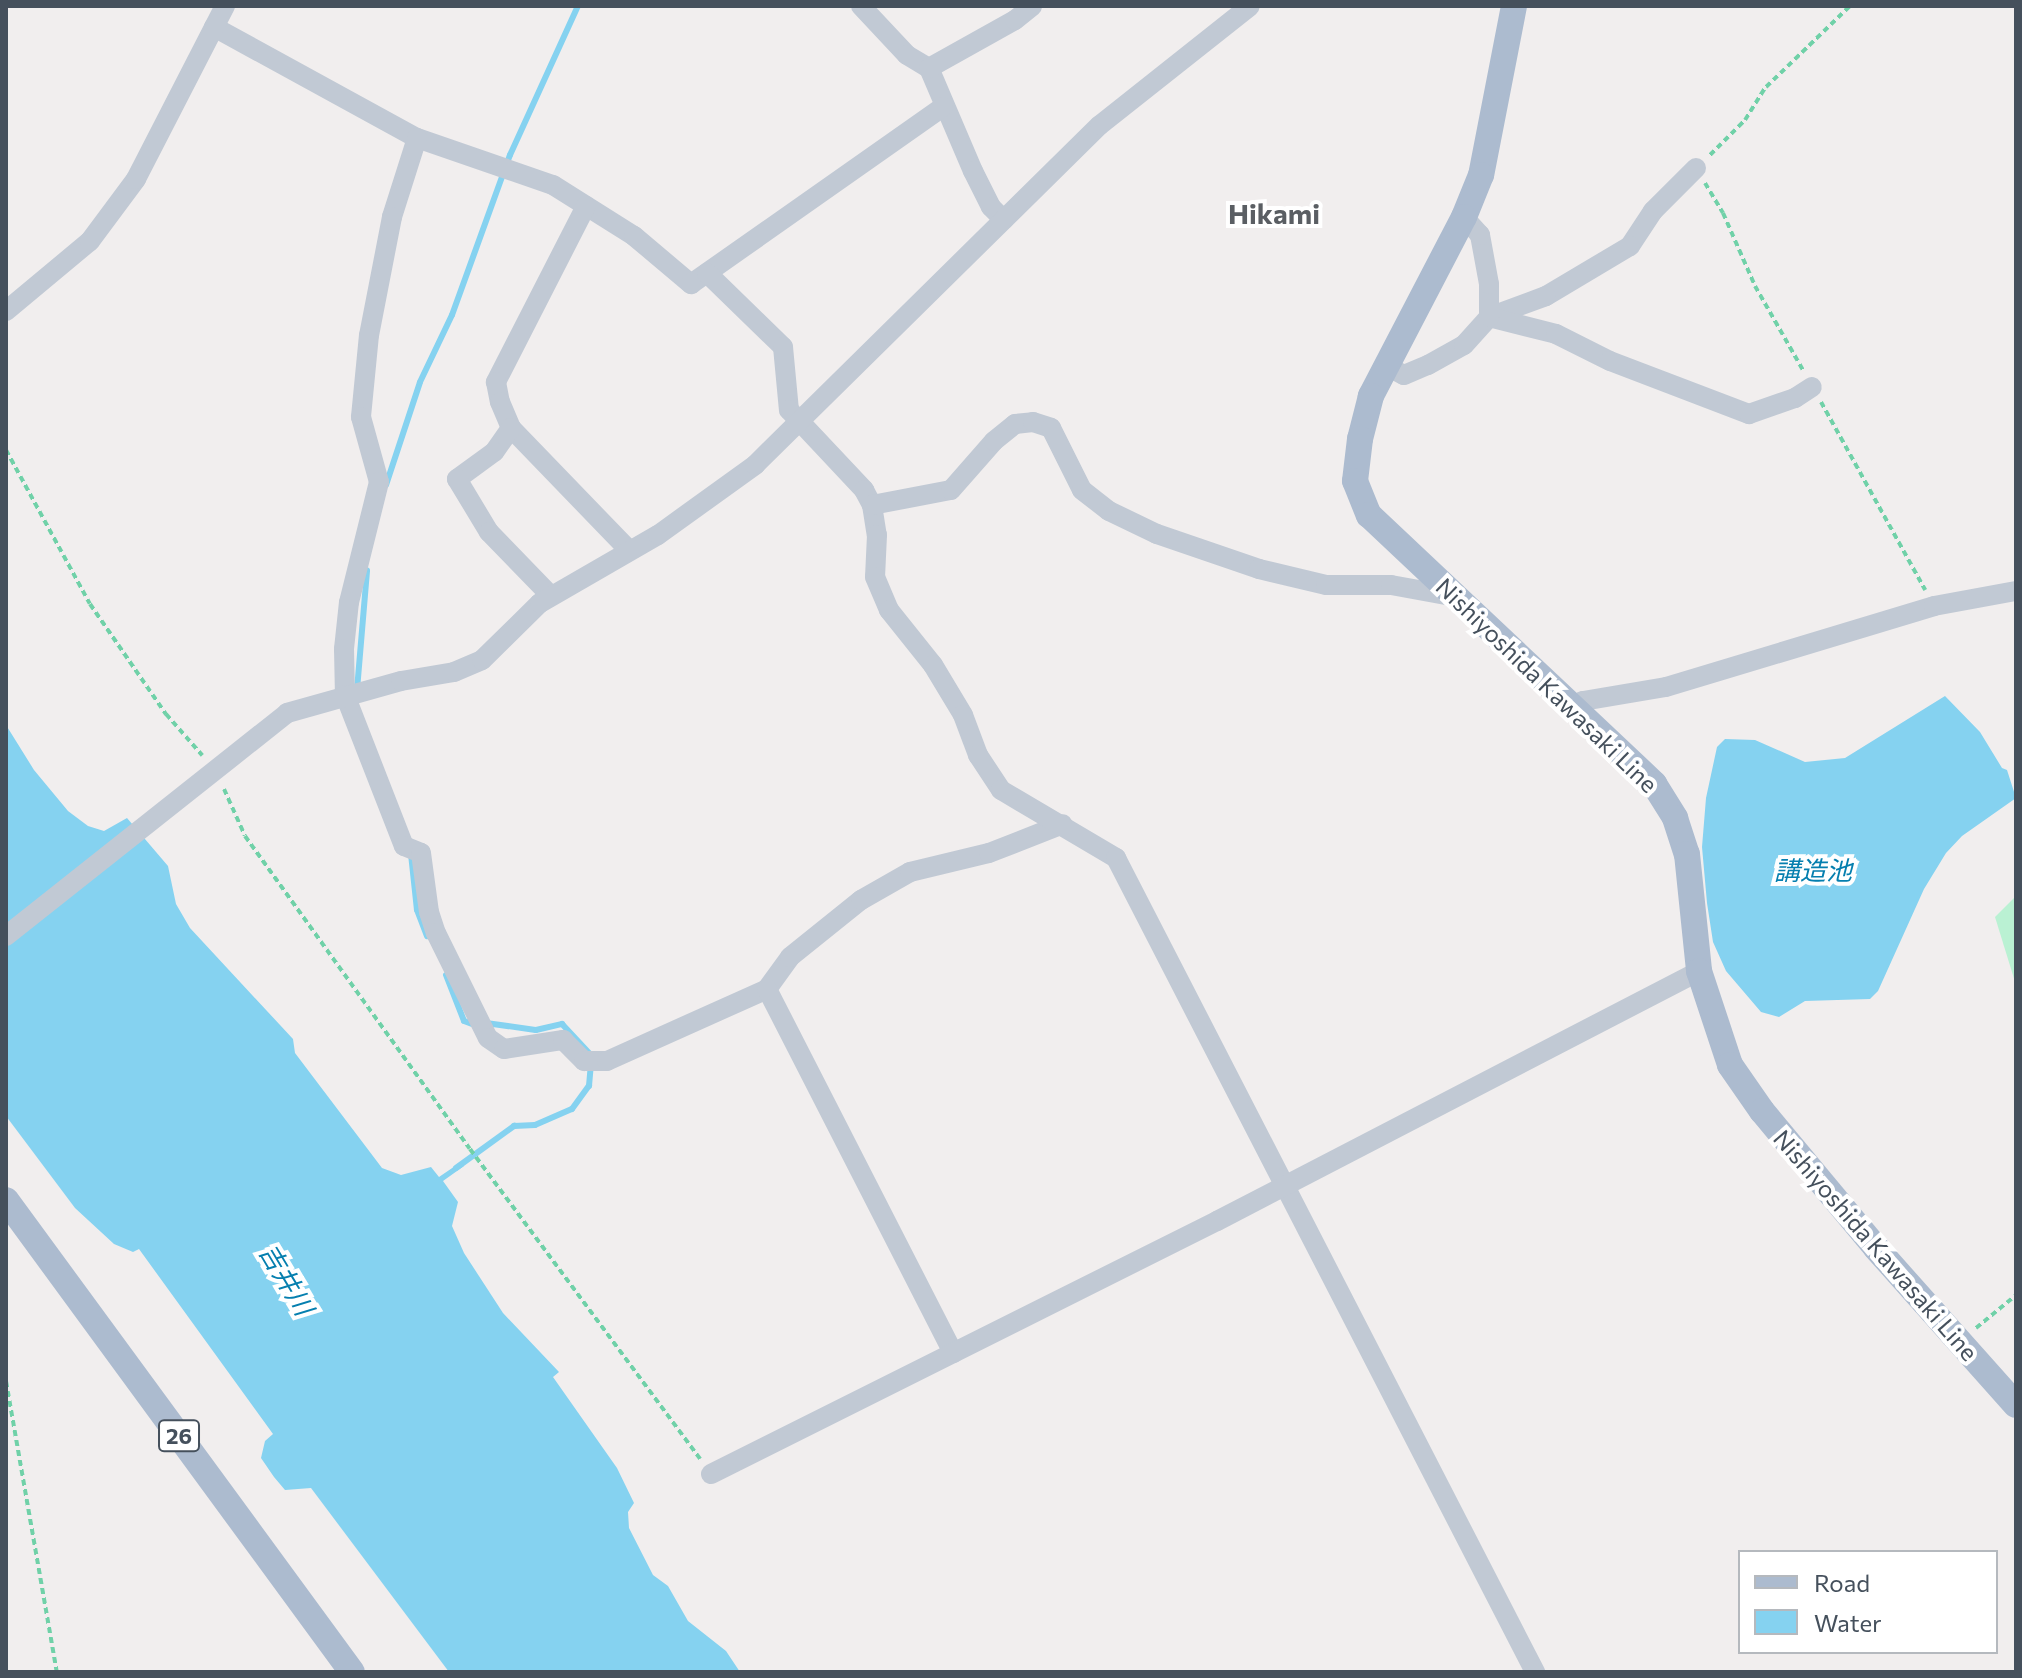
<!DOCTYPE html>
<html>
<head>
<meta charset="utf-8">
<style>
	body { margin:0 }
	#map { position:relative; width:2022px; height:1678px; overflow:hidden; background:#f1eeee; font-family:Commissioner,"Noto Sans JP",sans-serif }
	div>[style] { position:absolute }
	.green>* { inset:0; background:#baf1d3 }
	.water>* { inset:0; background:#85d2f0 }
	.stream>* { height:6px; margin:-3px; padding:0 3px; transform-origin:3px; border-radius:3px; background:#85d2f0 }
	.path>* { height:4px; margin-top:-2px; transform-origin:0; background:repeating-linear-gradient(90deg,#70d1a8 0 6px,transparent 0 10px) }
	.minor>* { height:20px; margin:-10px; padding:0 10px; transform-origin:10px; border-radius:10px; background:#c1c9d4 }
	.major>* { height:26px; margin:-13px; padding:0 13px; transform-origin:13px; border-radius:13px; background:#acbbcf }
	span { translate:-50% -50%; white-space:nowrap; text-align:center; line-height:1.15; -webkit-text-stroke:8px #fff; paint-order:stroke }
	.shield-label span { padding:2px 6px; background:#fff; border:2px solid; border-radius:6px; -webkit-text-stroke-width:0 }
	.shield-label { font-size:22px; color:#45505c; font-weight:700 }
	.street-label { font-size:24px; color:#45505c }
	.water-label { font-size:26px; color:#057faf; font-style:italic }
	.quarter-label { font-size:28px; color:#5a5e63; font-weight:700 }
	.frame { position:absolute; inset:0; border:8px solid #45505c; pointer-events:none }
	.legend { position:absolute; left:1738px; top:1550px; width:260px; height:104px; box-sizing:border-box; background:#fff; border:2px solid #b5b9be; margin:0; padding:10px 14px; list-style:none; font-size:24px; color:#45505c }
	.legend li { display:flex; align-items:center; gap:16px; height:40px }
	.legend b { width:40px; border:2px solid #b5b9be }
</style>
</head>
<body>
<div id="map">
	<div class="green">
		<div style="clip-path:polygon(2016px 896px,2016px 985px,1995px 917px)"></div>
	</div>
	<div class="water">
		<div style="clip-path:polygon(1945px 696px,1980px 732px,2002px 768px,2007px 770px,2016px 798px,1962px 836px,1946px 853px,1924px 889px,1878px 991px,1870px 999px,1805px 1001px,1779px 1017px,1761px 1012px,1726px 971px,1713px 942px,1707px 903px,1702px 847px,1706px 798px,1717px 747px,1725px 739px,1755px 740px,1805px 762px,1845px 758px)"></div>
		<div style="clip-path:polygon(6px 725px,34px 770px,68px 811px,88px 826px,104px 831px,127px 818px,168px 866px,176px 904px,190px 928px,293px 1039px,295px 1053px,382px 1168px,401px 1175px,431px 1167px,439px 1177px,461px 1162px,464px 1166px,443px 1181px,458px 1202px,452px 1226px,464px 1253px,503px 1313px,559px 1372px,553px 1377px,617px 1468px,634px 1503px,628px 1512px,629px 1528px,653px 1575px,668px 1586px,688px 1621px,726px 1651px,740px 1672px,449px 1672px,311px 1488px,285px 1490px,274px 1477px,261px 1458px,265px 1441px,273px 1434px,139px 1249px,133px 1252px,114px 1244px,75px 1208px,6px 1116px)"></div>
	</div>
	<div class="stream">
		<div style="left:386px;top:485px;width:108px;rotate:-71.7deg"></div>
		<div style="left:420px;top:382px;width:74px;rotate:-64.5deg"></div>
		<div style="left:452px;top:315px;width:170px;rotate:-70.1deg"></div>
		<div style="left:510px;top:155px;width:164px;rotate:-65.5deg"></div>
		<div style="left:357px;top:690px;width:120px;rotate:-85.2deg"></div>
		<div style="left:411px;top:854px;width:56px;rotate:83.9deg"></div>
		<div style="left:417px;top:910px;width:28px;rotate:69deg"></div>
		<div style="left:446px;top:975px;width:49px;rotate:68.6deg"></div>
		<div style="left:464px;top:1021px;width:12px;rotate:20deg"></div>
		<div style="left:486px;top:1023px;width:50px;rotate:8deg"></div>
		<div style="left:536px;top:1030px;width:27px;rotate:-13deg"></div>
		<div style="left:562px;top:1024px;width:40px;rotate:47deg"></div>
		<div style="left:456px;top:1168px;width:72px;rotate:-35.9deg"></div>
		<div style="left:514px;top:1126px;width:21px;rotate:-3deg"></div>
		<div style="left:535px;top:1125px;width:40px;rotate:-23.4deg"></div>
		<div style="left:572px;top:1109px;width:29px;rotate:-54deg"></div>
		<div style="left:589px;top:1086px;width:23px;rotate:-85deg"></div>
	</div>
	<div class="path">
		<div style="left:1710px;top:155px;width:49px;rotate:-45deg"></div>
		<div style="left:1745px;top:120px;width:39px;rotate:-58deg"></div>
		<div style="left:1766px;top:87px;width:117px;rotate:-44deg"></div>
		<div style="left:1705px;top:183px;width:35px;rotate:59deg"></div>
		<div style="left:1723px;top:213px;width:80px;rotate:66.3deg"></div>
		<div style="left:1755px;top:286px;width:97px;rotate:60.3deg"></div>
		<div style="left:1821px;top:402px;width:215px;rotate:61deg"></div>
		<div style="left:6px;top:450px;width:175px;rotate:61.4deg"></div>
		<div style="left:90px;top:604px;width:134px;rotate:55.4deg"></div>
		<div style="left:166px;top:714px;width:55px;rotate:48.7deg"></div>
		<div style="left:224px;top:789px;width:51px;rotate:65.9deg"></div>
		<div style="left:245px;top:836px;width:385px;rotate:54.3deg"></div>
		<div style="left:470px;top:1149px;width:386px;rotate:53.4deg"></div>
		<div style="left:2016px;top:1190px;width:90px;rotate:90deg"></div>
		<div style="left:1976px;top:1328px;width:52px;rotate:-39.5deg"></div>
		<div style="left:6px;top:1381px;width:295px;rotate:80.1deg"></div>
	</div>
	<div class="minor">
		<div style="left:861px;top:6px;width:67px;rotate:46.8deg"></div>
		<div style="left:907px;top:55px;width:26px;rotate:31deg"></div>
		<div style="left:929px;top:68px;width:112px;rotate:66.9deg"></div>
		<div style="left:973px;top:171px;width:40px;rotate:63.4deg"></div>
		<div style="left:991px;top:207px;width:18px;rotate:45deg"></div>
		<div style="left:214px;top:27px;width:231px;rotate:28.7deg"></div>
		<div style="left:417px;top:138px;width:144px;rotate:19.1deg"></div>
		<div style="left:553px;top:185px;width:96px;rotate:32.2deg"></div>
		<div style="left:634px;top:236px;width:75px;rotate:40.1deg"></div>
		<div style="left:691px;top:284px;width:308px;rotate:-35.1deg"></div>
		<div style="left:929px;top:68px;width:98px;rotate:-29.2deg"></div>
		<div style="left:1015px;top:20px;width:22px;rotate:-39deg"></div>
		<div style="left:417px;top:138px;width:83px;rotate:107.6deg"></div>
		<div style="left:392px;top:217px;width:120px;rotate:101deg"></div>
		<div style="left:369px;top:335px;width:82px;rotate:95.6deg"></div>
		<div style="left:361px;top:417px;width:67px;rotate:74.5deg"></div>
		<div style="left:379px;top:482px;width:124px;rotate:104deg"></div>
		<div style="left:349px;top:602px;width:47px;rotate:96.1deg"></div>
		<div style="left:344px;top:649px;width:46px;rotate:88.8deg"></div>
		<div style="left:345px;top:695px;width:162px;rotate:68.7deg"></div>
		<div style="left:404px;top:846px;width:18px;rotate:22deg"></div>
		<div style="left:421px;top:853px;width:60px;rotate:82.3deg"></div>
		<div style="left:429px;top:912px;width:22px;rotate:72deg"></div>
		<div style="left:436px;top:933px;width:117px;rotate:63.7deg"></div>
		<div style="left:488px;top:1038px;width:19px;rotate:35deg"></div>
		<div style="left:504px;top:1049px;width:60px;rotate:-8.7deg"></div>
		<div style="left:563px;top:1040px;width:30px;rotate:45deg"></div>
		<div style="left:584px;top:1061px;width:23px"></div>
		<div style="left:607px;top:1061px;width:175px;rotate:-24.2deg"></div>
		<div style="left:767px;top:989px;width:39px;rotate:-54deg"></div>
		<div style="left:790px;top:957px;width:91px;rotate:-38.8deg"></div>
		<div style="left:861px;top:900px;width:56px;rotate:-29.7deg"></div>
		<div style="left:910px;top:872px;width:81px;rotate:-13.5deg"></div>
		<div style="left:989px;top:853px;width:79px;rotate:-21.4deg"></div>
		<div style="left:1696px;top:168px;width:61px;rotate:135deg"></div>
		<div style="left:1653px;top:211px;width:42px;rotate:123.3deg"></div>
		<div style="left:1630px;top:246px;width:98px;rotate:149.2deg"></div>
		<div style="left:1546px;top:296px;width:61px;rotate:159.8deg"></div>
		<div style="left:1489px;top:317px;width:69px;rotate:14.2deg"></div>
		<div style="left:1556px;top:334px;width:60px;rotate:26.6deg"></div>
		<div style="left:1610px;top:361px;width:149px;rotate:20.9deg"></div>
		<div style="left:1749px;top:414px;width:49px;rotate:-19.2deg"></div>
		<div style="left:1795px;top:398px;width:20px;rotate:-33deg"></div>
		<div style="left:586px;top:206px;width:198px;rotate:117.1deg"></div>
		<div style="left:496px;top:382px;width:20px;rotate:79deg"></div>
		<div style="left:500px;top:402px;width:28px;rotate:67deg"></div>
		<div style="left:511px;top:428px;width:170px;rotate:46deg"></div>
		<div style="left:707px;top:273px;width:106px;rotate:44.2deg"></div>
		<div style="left:783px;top:347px;width:63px;rotate:84.6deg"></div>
		<div style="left:789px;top:410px;width:110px;rotate:46.8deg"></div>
		<div style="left:864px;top:490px;width:17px;rotate:62deg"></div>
		<div style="left:872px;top:505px;width:30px;rotate:81deg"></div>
		<div style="left:877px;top:535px;width:42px;rotate:92.7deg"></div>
		<div style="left:875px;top:577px;width:36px;rotate:67deg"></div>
		<div style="left:889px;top:610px;width:70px;rotate:51.3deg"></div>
		<div style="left:933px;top:665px;width:58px;rotate:59deg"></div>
		<div style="left:963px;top:715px;width:43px;rotate:69.4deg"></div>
		<div style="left:978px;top:755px;width:42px;rotate:56.7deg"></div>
		<div style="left:1001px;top:790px;width:134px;rotate:30.6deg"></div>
		<div style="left:1116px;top:858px;width:916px;rotate:62.76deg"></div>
		<div style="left:6px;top:311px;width:109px;rotate:-39.8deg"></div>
		<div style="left:90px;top:241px;width:77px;rotate:-53.4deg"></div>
		<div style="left:136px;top:179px;width:195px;rotate:-62.8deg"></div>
		<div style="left:1385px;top:365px;width:21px;rotate:28deg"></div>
		<div style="left:1404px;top:375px;width:26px;rotate:-23deg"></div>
		<div style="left:1428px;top:365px;width:41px;rotate:-29.1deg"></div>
		<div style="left:1464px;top:345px;width:38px;rotate:-48deg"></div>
		<div style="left:1489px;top:317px;width:33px;rotate:-90deg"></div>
		<div style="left:1489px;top:284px;width:50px;rotate:-100.4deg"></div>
		<div style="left:1480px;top:235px;width:24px;rotate:-132deg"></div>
		<div style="left:511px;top:428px;width:29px;rotate:125deg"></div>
		<div style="left:494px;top:452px;width:46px;rotate:143.9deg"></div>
		<div style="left:457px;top:479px;width:62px;rotate:58.9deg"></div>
		<div style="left:489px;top:532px;width:89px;rotate:45.9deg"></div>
		<div style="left:872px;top:505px;width:80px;rotate:-10.8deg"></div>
		<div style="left:951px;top:490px;width:65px;rotate:-48.7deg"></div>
		<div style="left:994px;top:441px;width:27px;rotate:-39deg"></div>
		<div style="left:1015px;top:424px;width:18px;rotate:-6deg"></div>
		<div style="left:1033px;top:422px;width:19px;rotate:18deg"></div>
		<div style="left:1051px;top:428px;width:69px;rotate:63.4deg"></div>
		<div style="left:1082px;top:490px;width:34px;rotate:38deg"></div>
		<div style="left:1109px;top:511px;width:53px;rotate:25.6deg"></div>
		<div style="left:1157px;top:534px;width:108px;rotate:18.9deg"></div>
		<div style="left:1259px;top:569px;width:69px;rotate:13.4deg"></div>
		<div style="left:1326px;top:585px;width:65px"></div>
		<div style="left:1391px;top:585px;width:68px;rotate:10.2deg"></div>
		<div style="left:1570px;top:707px;width:14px;rotate:-25deg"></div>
		<div style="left:1583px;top:701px;width:84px;rotate:-9.6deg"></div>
		<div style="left:1666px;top:687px;width:280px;rotate:-16.8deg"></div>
		<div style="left:1934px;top:606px;width:83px;rotate:-10.4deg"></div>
		<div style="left:6px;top:936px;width:359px;rotate:-38.4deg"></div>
		<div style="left:287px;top:713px;width:118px;rotate:-15.7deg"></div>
		<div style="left:401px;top:681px;width:54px;rotate:-9.6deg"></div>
		<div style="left:454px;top:672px;width:30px;rotate:-23deg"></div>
		<div style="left:482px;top:660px;width:81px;rotate:-44.5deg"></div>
		<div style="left:540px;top:603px;width:136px;rotate:-30deg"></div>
		<div style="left:658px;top:535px;width:120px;rotate:-35.8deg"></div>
		<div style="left:755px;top:465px;width:484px;rotate:-44.6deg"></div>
		<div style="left:1100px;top:125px;width:191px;rotate:-38.4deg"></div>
		<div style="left:767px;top:989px;width:409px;rotate:62.9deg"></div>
		<div style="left:711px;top:1474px;width:566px;rotate:-26.57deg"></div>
		<div style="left:1217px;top:1221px;width:543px;rotate:-27.41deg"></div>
	</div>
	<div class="major">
		<div style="left:1514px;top:6px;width:172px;rotate:101deg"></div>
		<div style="left:1481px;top:175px;width:45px;rotate:112deg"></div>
		<div style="left:1464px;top:217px;width:202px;rotate:117.5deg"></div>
		<div style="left:1371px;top:396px;width:44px;rotate:104.3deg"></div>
		<div style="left:1360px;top:439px;width:42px;rotate:96.8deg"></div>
		<div style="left:1355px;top:481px;width:37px;rotate:68deg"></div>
		<div style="left:1369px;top:515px;width:392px;rotate:43.3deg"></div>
		<div style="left:1654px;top:784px;width:40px;rotate:58deg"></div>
		<div style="left:1675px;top:818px;width:38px;rotate:72deg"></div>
		<div style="left:1687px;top:854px;width:118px;rotate:84.1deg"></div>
		<div style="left:1699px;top:971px;width:99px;rotate:71.7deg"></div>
		<div style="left:1730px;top:1065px;width:56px;rotate:55.2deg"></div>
		<div style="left:1762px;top:1111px;width:178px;rotate:50.2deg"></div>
		<div style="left:1876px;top:1248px;width:210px;rotate:48.3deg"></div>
		<div style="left:6px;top:1200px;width:585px;rotate:53.76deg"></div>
	</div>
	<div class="shield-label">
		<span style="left:179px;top:1436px">26</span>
	</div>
	<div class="street-label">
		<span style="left:1547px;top:685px;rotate:44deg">Nishiyoshida Kawasaki Line</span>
		<span style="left:1876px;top:1245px;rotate:49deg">Nishiyoshida Kawasaki Line</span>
	</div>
	<div class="water-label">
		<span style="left:1813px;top:870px">講造池</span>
		<span style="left:287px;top:1279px;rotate:59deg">吉井川</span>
	</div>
	<div class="quarter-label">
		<span style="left:1274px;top:213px">Hikami</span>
	</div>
	<div class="frame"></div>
	<ul class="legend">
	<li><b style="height:10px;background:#acbbcf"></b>Road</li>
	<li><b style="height:22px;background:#85d2f0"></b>Water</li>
	</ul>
</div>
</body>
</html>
